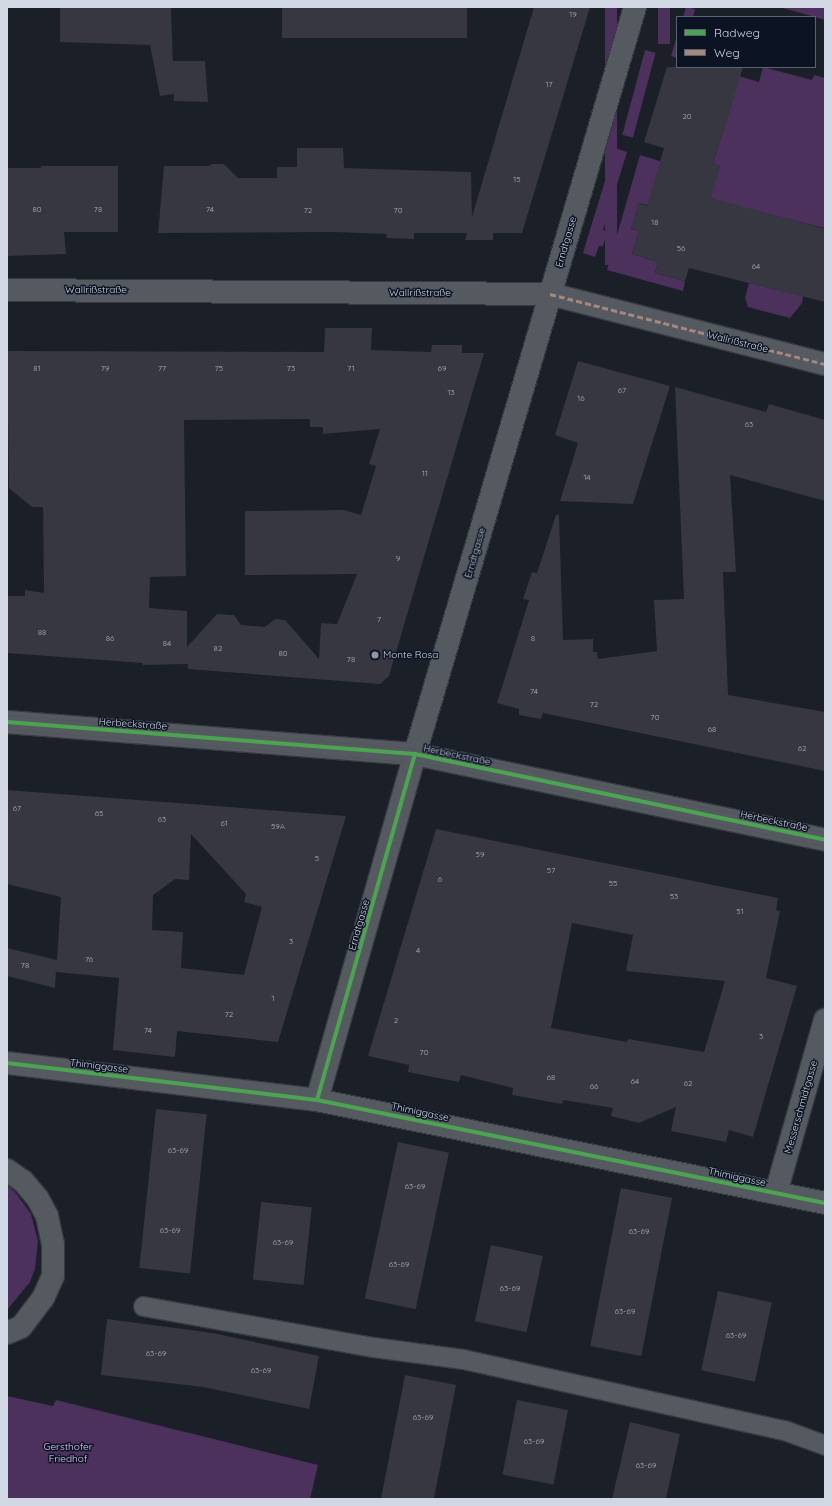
<!DOCTYPE html>
<html>
<head>
<meta charset="utf-8">
<style>
	body { margin:0 }
	#map { position:relative; width:832px; height:1506px; overflow:hidden; background:#1b1f28; font-family:Quicksand,sans-serif }
	div>[style] { position:absolute }
	.green>* { inset:0; background:#4b315c; transform-origin:0 0 }
	.building>* { inset:0; background:#363740; transform-origin:0 0 }
	.roads { filter:drop-shadow(1px 0 #373a42) drop-shadow(-1px 0 #373a42) drop-shadow(0 1px #373a42) drop-shadow(0 -1px #373a42) }
	.lane>* { height:19px; margin:-9.5px; padding:0 9.5px; transform-origin:9.5px; border-radius:9.5px; background:#555960 }
	.street>* { height:22px; margin:-11px; padding:0 11px; transform-origin:11px; border-radius:11px; background:#555960 }
	.secondary>* { height:22px; margin:-11px; padding:0 11px; transform-origin:11px; border-radius:11px; background:#555960 }
	.tram>* { height:1px; margin:-0.5px; padding:0 0.5px; transform-origin:0.5px; border-radius:0.5px; background:#52565e }
	.quiet>* { height:3px; margin-top:-1.5px; transform-origin:0; background:repeating-linear-gradient(90deg,#a5887d 0 6px,transparent 0 9px) }
	.cycleway>* { height:4px; margin:-2px; padding:0 2px; transform-origin:2px; border-radius:2px; background:#4ca352 }
	.dots>* { width:11px; height:11px; translate:-50% -50%; box-sizing:border-box; border:2px solid #0c1424; border-radius:50% }
	span { translate:-50% -50%; white-space:nowrap; text-align:center; line-height:1.15; -webkit-text-stroke:3px #0c1424; paint-order:stroke }
	.number-label { font-size:8px; color:#aaafba }
	.number-label span { -webkit-text-stroke-width:0 }
	.street-label { font-size:10px; color:#d1d7e3 }
	.poi-label { font-size:10px; color:#d1d7e3 }
	.left { translate:0 -50%; text-align:left }
	.park-label { font-size:10px; color:#e4c6f9 }
	.frame { position:absolute; inset:0; border:8px solid #d1d7e3; pointer-events:none }
	.legend { position:absolute; left:676px; top:16px; width:140px; height:52px; box-sizing:border-box; background:#0c1424; border:1px solid #5b6270; margin:0; padding:5px 7px; list-style:none; font-size:12px; color:#d1d7e3 }
	.legend li { display:flex; align-items:center; gap:8px; height:20px }
	.legend b { width:20px; border:1px solid #5b6270 }
</style>
</head>
<body>
<div id="map">
	<div class="green">
		<div style="left:605px;top:7px;width:12px;height:258px"></div>
		<div style="left:658px;top:7px;width:12px;height:37px"></div>
		<div style="clip-path:polygon(686px 7px,695px 9px,693px 17px,683px 17px)"></div>
		<div style="clip-path:polygon(779px 7px,825px 7px,825px 20px,815px 17px)"></div>
		<div style="clip-path:polygon(677px 36px,677px 58px,671px 56px)"></div>
		<div style="left:645px;top:50px;width:11px;height:88px;rotate:15deg"></div>
		<div style="clip-path:polygon(763px 67px,812px 80px,814px 75px,825px 78px,824px 228px,772px 215px,767px 235px,639px 203px,631px 229px,639px 231px,632px 254px,658px 262px,655px 273px,685px 281px,683px 291px,607px 270px,640px 155px,716px 178px,720px 166px,713px 164px,734px 95px,735px 75px,759px 82px)"></div>
		<div style="clip-path:polygon(615px 148px,627px 152px,603px 230px,607px 232px,603px 246px,599px 246px,595px 257px,583px 253px)"></div>
		<div style="clip-path:polygon(749px 283px,803px 296px,802px 303px,790px 318px,748px 307px,745px 298px)"></div>
		<div style="clip-path:polygon(7px 1185px,15px 1192px,31px 1214px,38px 1241px,35px 1269px,30px 1282px,7px 1310px)"></div>
		<div style="clip-path:polygon(7px 1396px,53px 1406px,56px 1400px,318px 1465px,310px 1499px,7px 1499px)"></div>
	</div>
	<div class="building">
		<div style="clip-path:polygon(60px 7px,171px 7px,173px 68px,173px 61px,205px 61px,208px 102px,174px 101px,174px 94px,160px 96px,150px 45px,60px 42px)"></div>
		<div style="left:282px;top:7px;width:185px;height:31px"></div>
		<div style="clip-path:polygon(534px 7px,590px 7px,522px 233px,493px 233px,493px 240px,465px 240px,467px 233px,414px 233px,414px 239px,386px 238px,387px 234px,335px 232px,158px 233px,164px 166px,209px 166px,212px 164px,224px 164px,238px 178px,277px 178px,277px 167px,297px 167px,297px 148px,343px 148px,344px 168px,471px 172px,472px 217px)"></div>
		<div style="clip-path:polygon(667px 67px,743px 67px,713px 164px,720px 166px,711px 198px,825px 229px,825px 302px,689px 268px,685px 281px,655px 273px,658px 262px,632px 254px,639px 231px,631px 229px,639px 203px,647px 206px,664px 148px,644px 142px)"></div>
		<div style="clip-path:polygon(41px 166px,118px 166px,118px 232px,64px 232px,66px 254px,7px 256px,7px 168px,41px 168px)"></div>
		<div style="clip-path:polygon(evenodd,325px 328px,372px 328px,371px 350px,431px 352px,432px 345px,462px 345px,462px 353px,484px 353px,389px 676px,380px 684px,188px 669px,188px 664px,143px 665px,143px 663px,7px 653px,7px 596px,25px 596px,25px 590px,44px 593px,43px 507px,32px 507px,9px 488px,7px 351px,324px 352px,325px 328px,310px 419px,310px 427px,323px 427px,323px 434px,380px 429px,369px 464px,376px 466px,361px 515px,344px 510px,245px 511px,245px 575px,357px 574px,337px 624px,321px 623px,319px 659px,285px 620px,275px 619px,265px 627px,241px 625px,234px 615px,217px 614px,187px 647px,187px 611px,149px 608px,150px 577px,186px 576px,184px 420px,310px 419px)"></div>
		<div style="clip-path:polygon(578px 361px,670px 386px,633px 504px,560px 501px,578px 443px,555px 435px)"></div>
		<div style="clip-path:polygon(675px 387px,766px 412px,769px 404px,825px 420px,825px 501px,730px 475px,736px 572px,723px 572px,728px 695px,825px 712px,825px 771px,543px 713px,541px 719px,519px 715px,519px 709px,497px 703px,529px 600px,523px 599px,532px 572px,537px 573px,556px 515px,559px 515px,563px 640px,593px 639px,593px 652px,597px 652px,598px 659px,657px 651px,654px 600px,684px 599px)"></div>
		<div style="clip-path:polygon(evenodd,7px 790px,346px 816px,278px 1042px,177px 1031px,175px 1057px,113px 1050px,119px 978px,56px 972px,55px 988px,7px 976px,7px 948px,57px 960px,61px 897px,7px 884px,7px 790px,191px 834px,246px 894px,244px 902px,262px 907px,244px 975px,181px 968px,183px 932px,152px 930px,153px 895px,175px 879px,189px 880px,191px 834px)"></div>
		<div style="clip-path:polygon(evenodd,436px 829px,778px 898px,776px 910px,780px 911px,766px 978px,797px 986px,753px 1137px,729px 1130px,726px 1142px,671px 1131px,676px 1107px,639px 1123px,611px 1116px,613px 1108px,563px 1100px,562px 1104px,512px 1095px,513px 1088px,461px 1075px,459px 1082px,408px 1072px,409px 1065px,368px 1056px,436px 829px,572px 923px,633px 935px,626px 971px,725px 981px,704px 1052px,628px 1039px,627px 1042px,551px 1028px,572px 923px)"></div>
		<div style="left:156px;top:1109px;width:51px;height:160px;rotate:6deg"></div>
		<div style="left:398px;top:1142px;width:52px;height:160px;rotate:12deg"></div>
		<div style="left:621px;top:1188px;width:52px;height:161px;rotate:11deg"></div>
		<div style="left:261px;top:1202px;width:51px;height:78px;rotate:6deg"></div>
		<div style="left:491px;top:1245px;width:53px;height:78px;rotate:12deg"></div>
		<div style="left:718px;top:1291px;width:55px;height:81px;rotate:12deg"></div>
		<div style="clip-path:polygon(107px 1319px,213px 1333px,319px 1356px,309px 1409px,203px 1387px,101px 1375px)"></div>
		<div style="left:405px;top:1375px;width:52px;height:127px;rotate:11deg"></div>
		<div style="left:517px;top:1400px;width:52px;height:76px;rotate:11deg"></div>
		<div style="clip-path:polygon(630px 1422px,680px 1434px,666px 1499px,612px 1499px)"></div>
	</div>
	<div class="roads">
		<div class="lane">
			<div style="left:143px;top:1306px;width:234px;rotate:10.1deg"></div>
			<div style="left:373px;top:1347px;width:91px;rotate:7.6deg"></div>
			<div style="left:463px;top:1359px;width:329px;rotate:12.5deg"></div>
			<div style="left:784px;top:1430px;width:44px;rotate:20.1deg"></div>
		</div>
		<div class="street">
			<div style="left:7px;top:290px;width:543px;rotate:0.42deg"></div>
			<div style="left:550px;top:294px;width:284px;rotate:14.3deg"></div>
			<div style="left:7px;top:1063px;width:312px;rotate:6.8deg"></div>
			<div style="left:317px;top:1100px;width:518px;rotate:11.46deg"></div>
			<div style="left:317px;top:1100px;width:360px;rotate:-74.2deg"></div>
			<div style="left:415px;top:754px;width:779px;rotate:-73.59deg"></div>
			<div style="left:7px;top:1170px;width:19px;rotate:35deg"></div>
			<div style="left:23px;top:1181px;width:23px;rotate:50deg"></div>
			<div style="left:38px;top:1199px;width:19px;rotate:62deg"></div>
			<div style="left:47px;top:1216px;width:29px;rotate:78deg"></div>
			<div style="left:53px;top:1244px;width:32px;rotate:90deg"></div>
			<div style="left:53px;top:1276px;width:24px;rotate:114deg"></div>
			<div style="left:43px;top:1298px;width:36px;rotate:127deg"></div>
			<div style="left:21px;top:1327px;width:15px;rotate:157deg"></div>
			<div style="left:776px;top:1193px;width:180px;rotate:-74.2deg"></div>
		</div>
		<div class="secondary">
			<div style="left:7px;top:722px;width:409px;rotate:4.5deg"></div>
			<div style="left:415px;top:754px;width:419px;rotate:11.8deg"></div>
		</div>
	</div>
	<div class="tram">
		<div style="left:7px;top:715px;width:405px;rotate:4.7deg"></div>
		<div style="left:411px;top:748px;width:68px;rotate:9.3deg"></div>
		<div style="left:478px;top:759px;width:355px;rotate:12deg"></div>
		<div style="left:7px;top:729px;width:417px;rotate:4.7deg"></div>
		<div style="left:423px;top:763px;width:410px;rotate:11.7deg"></div>
	</div>
	<div class="quiet">
		<div style="left:550px;top:294px;width:284px;rotate:14.3deg"></div>
	</div>
	<div class="cycleway">
		<div style="left:7px;top:722px;width:409px;rotate:4.5deg"></div>
		<div style="left:415px;top:754px;width:419px;rotate:11.8deg"></div>
		<div style="left:7px;top:1063px;width:312px;rotate:6.8deg"></div>
		<div style="left:317px;top:1100px;width:518px;rotate:11.46deg"></div>
		<div style="left:317px;top:1100px;width:360px;rotate:-74.2deg"></div>
	</div>
	<div class="dots">
		<div style="left:375px;top:655px;background:#9197a2"></div>
	</div>
	<div class="number-label">
		<span style="left:573px;top:15px">19</span>
		<span style="left:549px;top:85px">17</span>
		<span style="left:687px;top:117px">20</span>
		<span style="left:517px;top:180px">15</span>
		<span style="left:37px;top:210px">80</span>
		<span style="left:98px;top:210px">78</span>
		<span style="left:210px;top:210px">74</span>
		<span style="left:308px;top:211px">72</span>
		<span style="left:398px;top:211px">70</span>
		<span style="left:655px;top:223px">18</span>
		<span style="left:681px;top:249px">56</span>
		<span style="left:756px;top:267px">64</span>
		<span style="left:37px;top:369px">81</span>
		<span style="left:105px;top:369px">79</span>
		<span style="left:162px;top:369px">77</span>
		<span style="left:219px;top:369px">75</span>
		<span style="left:291px;top:369px">73</span>
		<span style="left:351px;top:369px">71</span>
		<span style="left:442px;top:369px">69</span>
		<span style="left:622px;top:391px">67</span>
		<span style="left:451px;top:393px">13</span>
		<span style="left:581px;top:399px">16</span>
		<span style="left:749px;top:425px">63</span>
		<span style="left:425px;top:474px">11</span>
		<span style="left:587px;top:478px">14</span>
		<span style="left:398px;top:559px">9</span>
		<span style="left:379px;top:620px">7</span>
		<span style="left:42px;top:633px">88</span>
		<span style="left:110px;top:639px">86</span>
		<span style="left:533px;top:639px">8</span>
		<span style="left:167px;top:644px">84</span>
		<span style="left:218px;top:649px">82</span>
		<span style="left:283px;top:654px">80</span>
		<span style="left:351px;top:660px">78</span>
		<span style="left:534px;top:692px">74</span>
		<span style="left:594px;top:705px">72</span>
		<span style="left:655px;top:718px">70</span>
		<span style="left:712px;top:730px">68</span>
		<span style="left:802px;top:749px">62</span>
		<span style="left:17px;top:809px">67</span>
		<span style="left:99px;top:814px">65</span>
		<span style="left:162px;top:820px">63</span>
		<span style="left:224px;top:824px">61</span>
		<span style="left:278px;top:827px">59A</span>
		<span style="left:480px;top:855px">59</span>
		<span style="left:317px;top:859px">5</span>
		<span style="left:551px;top:871px">57</span>
		<span style="left:440px;top:880px">6</span>
		<span style="left:613px;top:884px">55</span>
		<span style="left:674px;top:897px">53</span>
		<span style="left:740px;top:912px">51</span>
		<span style="left:291px;top:942px">3</span>
		<span style="left:418px;top:951px">4</span>
		<span style="left:89px;top:960px">76</span>
		<span style="left:25px;top:966px">78</span>
		<span style="left:273px;top:999px">1</span>
		<span style="left:229px;top:1015px">72</span>
		<span style="left:396px;top:1021px">2</span>
		<span style="left:148px;top:1031px">74</span>
		<span style="left:761px;top:1037px">3</span>
		<span style="left:424px;top:1053px">70</span>
		<span style="left:551px;top:1078px">68</span>
		<span style="left:635px;top:1082px">64</span>
		<span style="left:688px;top:1084px">62</span>
		<span style="left:594px;top:1087px">66</span>
		<span style="left:178px;top:1151px">63-69</span>
		<span style="left:415px;top:1187px">63-69</span>
		<span style="left:170px;top:1231px">63-69</span>
		<span style="left:639px;top:1232px">63-69</span>
		<span style="left:283px;top:1243px">63-69</span>
		<span style="left:399px;top:1265px">63-69</span>
		<span style="left:510px;top:1289px">63-69</span>
		<span style="left:625px;top:1312px">63-69</span>
		<span style="left:736px;top:1336px">63-69</span>
		<span style="left:156px;top:1354px">63-69</span>
		<span style="left:261px;top:1371px">63-69</span>
		<span style="left:423px;top:1418px">63-69</span>
		<span style="left:534px;top:1442px">63-69</span>
		<span style="left:646px;top:1466px">63-69</span>
	</div>
	<div class="street-label">
		<span style="left:566px;top:242px;rotate:-74deg">Erndtgasse</span>
		<span style="left:96px;top:290px">Wallrißstraße</span>
		<span style="left:420px;top:293px">Wallrißstraße</span>
		<span style="left:738px;top:342px;rotate:14deg">Wallrißstraße</span>
		<span style="left:475px;top:553px;rotate:-74deg">Erndtgasse</span>
		<span style="left:133px;top:724px;rotate:4deg">Herbeckstraße</span>
		<span style="left:457px;top:755px;rotate:12deg">Herbeckstraße</span>
		<span style="left:774px;top:821px;rotate:12deg">Herbeckstraße</span>
		<span style="left:359px;top:925px;rotate:-74deg">Erndtgasse</span>
		<span style="left:99px;top:1066px;rotate:7deg">Thimiggasse</span>
		<span style="left:801px;top:1107px;rotate:-74deg">Messerschmidtgasse</span>
		<span style="left:420px;top:1112px;rotate:12deg">Thimiggasse</span>
		<span style="left:737px;top:1177px;rotate:12deg">Thimiggasse</span>
	</div>
	<div class="poi-label">
		<span class="left" style="left:383px;top:655px">Monte Rosa</span>
	</div>
	<div class="park-label">
		<span style="left:68px;top:1452px">Gersthofer<br>Friedhof</span>
	</div>
	<div class="frame"></div>
	<ul class="legend">
	<li><b style="height:5px;background:#4ca352"></b>Radweg</li>
	<li><b style="height:5px;background:#a5887d"></b>Weg</li>
	</ul>
</div>
</body>
</html>
